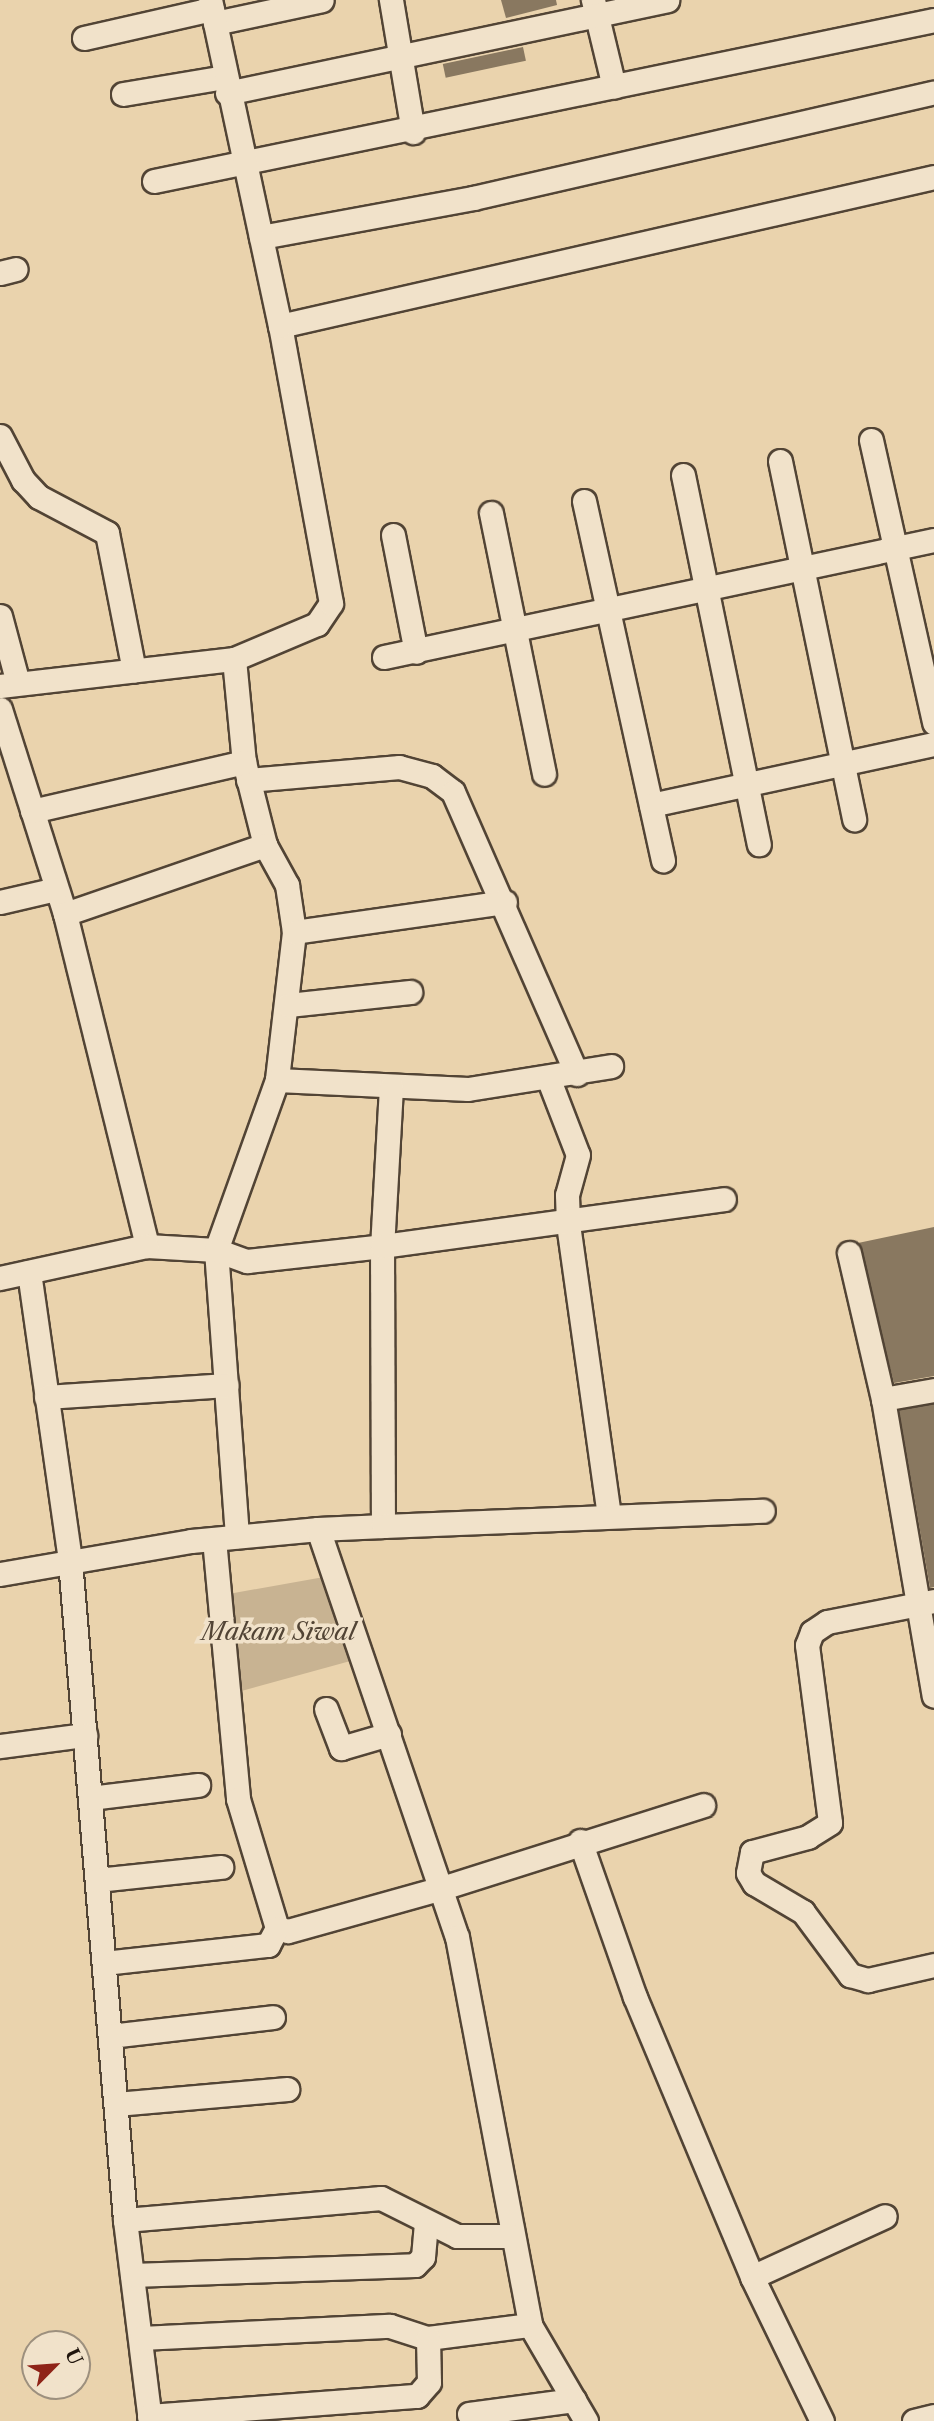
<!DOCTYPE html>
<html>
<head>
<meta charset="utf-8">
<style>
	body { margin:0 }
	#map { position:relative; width:934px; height:2421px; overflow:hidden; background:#ead3ad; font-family:"Libre Caslon Text",serif }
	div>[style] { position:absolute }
	.green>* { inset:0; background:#c8b392 }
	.building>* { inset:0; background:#897860; transform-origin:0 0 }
	.roads { filter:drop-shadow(2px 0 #524435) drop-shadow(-2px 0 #524435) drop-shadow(0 2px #524435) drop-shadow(0 -2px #524435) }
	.minor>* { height:23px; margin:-11.5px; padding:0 11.5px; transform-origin:11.5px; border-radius:11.5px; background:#f1e2ca }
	span { translate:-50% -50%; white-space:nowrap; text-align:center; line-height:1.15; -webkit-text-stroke:7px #f1e2ca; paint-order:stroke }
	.park-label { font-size:24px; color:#524435; font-style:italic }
	.north { position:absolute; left:21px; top:2330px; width:70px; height:70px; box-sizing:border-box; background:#f1e2ca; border:2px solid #9d907e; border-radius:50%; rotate:65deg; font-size:19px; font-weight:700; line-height:28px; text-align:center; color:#20150d }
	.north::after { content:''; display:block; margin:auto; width:24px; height:32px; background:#8f2418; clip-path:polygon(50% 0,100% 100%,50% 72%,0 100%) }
</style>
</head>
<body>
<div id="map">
	<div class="green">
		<div style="clip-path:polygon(324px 1577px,354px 1660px,234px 1693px,223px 1595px)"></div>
	</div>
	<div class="building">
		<div style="clip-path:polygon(501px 0,556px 0,557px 5px,506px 18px)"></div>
		<div style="left:523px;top:47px;width:14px;height:82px;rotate:78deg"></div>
		<div style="clip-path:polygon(934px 1227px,934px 1376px,894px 1383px,858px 1243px)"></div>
		<div style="clip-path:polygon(934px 1404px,934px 1587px,930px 1588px,899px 1410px)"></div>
	</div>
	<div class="roads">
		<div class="minor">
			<div style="left:391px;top:0;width:134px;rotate:80.5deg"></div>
			<div style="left:593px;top:0;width:89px;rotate:76.4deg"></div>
			<div style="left:215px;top:23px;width:109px;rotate:-12.1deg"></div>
			<div style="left:84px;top:38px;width:131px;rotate:-12.8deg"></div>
			<div style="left:227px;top:93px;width:450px;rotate:-11.9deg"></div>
			<div style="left:123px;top:94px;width:103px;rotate:-9.5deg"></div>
			<div style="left:154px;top:181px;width:796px;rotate:-11.66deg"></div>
			<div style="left:261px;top:237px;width:216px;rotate:-10.4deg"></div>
			<div style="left:473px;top:198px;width:473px;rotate:-12.9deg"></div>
			<div style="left:0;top:273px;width:16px;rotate:-14deg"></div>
			<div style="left:280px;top:326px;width:671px;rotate:-12.83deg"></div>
			<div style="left:0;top:436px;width:50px;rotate:62.4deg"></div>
			<div style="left:23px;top:480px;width:23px;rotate:47deg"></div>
			<div style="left:39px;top:497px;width:77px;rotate:27.9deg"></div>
			<div style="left:107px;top:533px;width:140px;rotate:78.9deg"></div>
			<div style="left:871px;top:440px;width:290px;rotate:77.4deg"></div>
			<div style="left:780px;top:461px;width:366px;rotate:78.3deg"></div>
			<div style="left:683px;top:475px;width:377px;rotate:78.4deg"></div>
			<div style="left:584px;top:501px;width:368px;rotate:77.6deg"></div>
			<div style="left:491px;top:513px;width:266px;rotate:78.5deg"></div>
			<div style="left:393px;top:535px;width:119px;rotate:78.9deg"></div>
			<div style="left:0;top:616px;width:69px;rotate:75deg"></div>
			<div style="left:384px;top:657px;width:562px;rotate:-12.01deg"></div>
			<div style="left:234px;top:659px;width:103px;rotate:84.5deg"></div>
			<div style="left:244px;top:762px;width:86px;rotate:75.8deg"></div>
			<div style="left:265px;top:845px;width:46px;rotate:61.2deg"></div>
			<div style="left:287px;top:885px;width:48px;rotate:81.5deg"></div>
			<div style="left:294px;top:932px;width:149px;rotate:96.6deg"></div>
			<div style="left:277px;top:1080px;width:181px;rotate:109.7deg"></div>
			<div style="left:216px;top:1250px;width:287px;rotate:85.8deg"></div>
			<div style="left:0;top:686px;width:236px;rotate:-6.6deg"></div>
			<div style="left:234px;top:659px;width:90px;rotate:-22.9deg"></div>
			<div style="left:317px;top:624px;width:25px;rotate:-56deg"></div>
			<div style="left:331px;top:603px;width:282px;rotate:-100.4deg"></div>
			<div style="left:280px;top:326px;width:333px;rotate:-102.1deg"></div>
			<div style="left:0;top:709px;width:215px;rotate:72.4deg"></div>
			<div style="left:65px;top:914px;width:342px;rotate:76.1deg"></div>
			<div style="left:147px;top:1246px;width:69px;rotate:3.3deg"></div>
			<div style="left:216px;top:1250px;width:33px;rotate:20deg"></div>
			<div style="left:247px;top:1261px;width:136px;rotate:-6.3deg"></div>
			<div style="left:382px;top:1246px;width:280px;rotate:89.8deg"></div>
			<div style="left:383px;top:1526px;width:65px;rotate:177.4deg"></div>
			<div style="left:248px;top:780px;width:152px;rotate:-4.9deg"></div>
			<div style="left:399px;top:767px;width:34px;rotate:15deg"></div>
			<div style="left:432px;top:776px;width:26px;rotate:37deg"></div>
			<div style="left:453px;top:792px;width:308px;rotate:66.3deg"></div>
			<div style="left:651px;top:805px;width:289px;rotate:-12.2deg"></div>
			<div style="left:32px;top:811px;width:218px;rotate:-13deg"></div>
			<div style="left:0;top:902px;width:57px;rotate:-13.1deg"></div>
			<div style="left:65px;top:914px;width:212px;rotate:-19deg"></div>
			<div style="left:294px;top:932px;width:213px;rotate:-8.1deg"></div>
			<div style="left:288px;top:1005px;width:123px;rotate:-6.1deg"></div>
			<div style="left:277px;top:1080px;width:191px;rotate:2.7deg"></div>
			<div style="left:468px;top:1089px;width:145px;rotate:-9.1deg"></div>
			<div style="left:549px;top:1080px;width:80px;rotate:68.9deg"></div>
			<div style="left:578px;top:1155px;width:41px;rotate:105.4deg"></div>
			<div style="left:567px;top:1195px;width:29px;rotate:88deg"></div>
			<div style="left:568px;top:1224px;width:294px;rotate:82deg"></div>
			<div style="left:391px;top:1087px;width:159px;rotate:93.2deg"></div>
			<div style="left:382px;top:1246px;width:345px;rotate:-7.8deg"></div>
			<div style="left:849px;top:1253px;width:150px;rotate:76.9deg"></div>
			<div style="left:883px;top:1399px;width:301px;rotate:80.3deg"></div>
			<div style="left:29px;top:1272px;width:292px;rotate:81.9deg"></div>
			<div style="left:70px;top:1561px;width:661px;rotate:85.23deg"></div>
			<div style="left:125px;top:2220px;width:203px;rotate:82.9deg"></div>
			<div style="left:0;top:1278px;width:150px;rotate:-12.3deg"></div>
			<div style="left:46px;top:1397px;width:181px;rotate:-3.8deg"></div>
			<div style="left:883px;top:1399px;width:52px;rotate:-10deg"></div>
			<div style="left:383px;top:1526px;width:380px;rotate:-2.3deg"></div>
			<div style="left:214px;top:1539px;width:261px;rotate:84.7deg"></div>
			<div style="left:238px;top:1799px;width:135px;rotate:73.2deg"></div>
			<div style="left:277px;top:1928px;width:11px;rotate:15deg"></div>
			<div style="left:288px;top:1931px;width:160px;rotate:-15.6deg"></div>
			<div style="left:442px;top:1888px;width:274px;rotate:-17.6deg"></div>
			<div style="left:0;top:1574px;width:194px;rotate:-9.8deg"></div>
			<div style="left:191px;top:1541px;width:128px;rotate:-5.4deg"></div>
			<div style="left:318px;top:1529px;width:431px;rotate:71.2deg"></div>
			<div style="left:457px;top:1937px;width:395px;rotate:79.3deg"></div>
			<div style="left:530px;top:2325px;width:111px;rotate:59.7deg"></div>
			<div style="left:934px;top:1601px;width:109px;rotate:168.9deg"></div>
			<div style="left:827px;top:1622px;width:18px;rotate:146deg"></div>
			<div style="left:812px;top:1632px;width:14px;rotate:111deg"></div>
			<div style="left:807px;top:1645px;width:179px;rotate:82.6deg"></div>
			<div style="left:830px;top:1823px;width:26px;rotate:148deg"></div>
			<div style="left:808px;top:1837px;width:58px;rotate:165deg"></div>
			<div style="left:752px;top:1852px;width:21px;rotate:101deg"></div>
			<div style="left:748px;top:1873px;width:12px;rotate:59deg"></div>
			<div style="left:754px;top:1883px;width:57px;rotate:30.6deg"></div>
			<div style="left:803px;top:1912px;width:79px;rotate:53.3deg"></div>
			<div style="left:850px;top:1975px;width:19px;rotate:16deg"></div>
			<div style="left:868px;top:1980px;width:68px;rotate:-12.8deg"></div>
			<div style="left:326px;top:1709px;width:42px;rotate:69deg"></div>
			<div style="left:341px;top:1748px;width:50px;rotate:-16.3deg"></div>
			<div style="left:0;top:1746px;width:86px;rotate:-7.4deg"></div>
			<div style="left:90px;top:1798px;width:109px;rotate:-6.9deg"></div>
			<div style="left:580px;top:1841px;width:165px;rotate:70.6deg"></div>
			<div style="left:635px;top:1997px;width:303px;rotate:67.3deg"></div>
			<div style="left:752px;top:2277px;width:160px;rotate:64.1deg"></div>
			<div style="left:97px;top:1880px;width:125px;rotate:-6deg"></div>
			<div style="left:104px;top:1963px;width:165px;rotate:-6.3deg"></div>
			<div style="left:268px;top:1945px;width:19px;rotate:-62deg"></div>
			<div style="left:110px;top:2036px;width:164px;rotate:-6.6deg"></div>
			<div style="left:116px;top:2104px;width:172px;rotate:-5deg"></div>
			<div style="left:125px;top:2220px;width:257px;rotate:-4.9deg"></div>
			<div style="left:381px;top:2198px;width:85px;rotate:26.6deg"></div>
			<div style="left:457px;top:2236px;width:54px"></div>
			<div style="left:132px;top:2275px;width:283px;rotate:-2deg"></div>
			<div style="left:415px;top:2265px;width:11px;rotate:-45deg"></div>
			<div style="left:423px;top:2257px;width:34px;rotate:-85deg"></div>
			<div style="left:752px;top:2277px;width:146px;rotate:-24.6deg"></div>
			<div style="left:141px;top:2338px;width:249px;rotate:-2.8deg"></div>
			<div style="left:390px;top:2326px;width:40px;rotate:18deg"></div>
			<div style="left:428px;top:2338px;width:103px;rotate:-7.3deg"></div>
			<div style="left:469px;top:2414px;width:106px;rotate:-7.6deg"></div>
			<div style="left:149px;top:2416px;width:269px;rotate:-4.3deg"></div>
			<div style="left:417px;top:2396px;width:18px;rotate:-49deg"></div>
			<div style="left:429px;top:2382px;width:44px;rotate:-91.3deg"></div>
			<div style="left:914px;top:2421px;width:21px;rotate:-14deg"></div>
		</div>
	</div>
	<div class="park-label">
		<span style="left:279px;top:1632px">Makam Siwal</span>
	</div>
	<div class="north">U</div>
</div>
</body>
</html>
